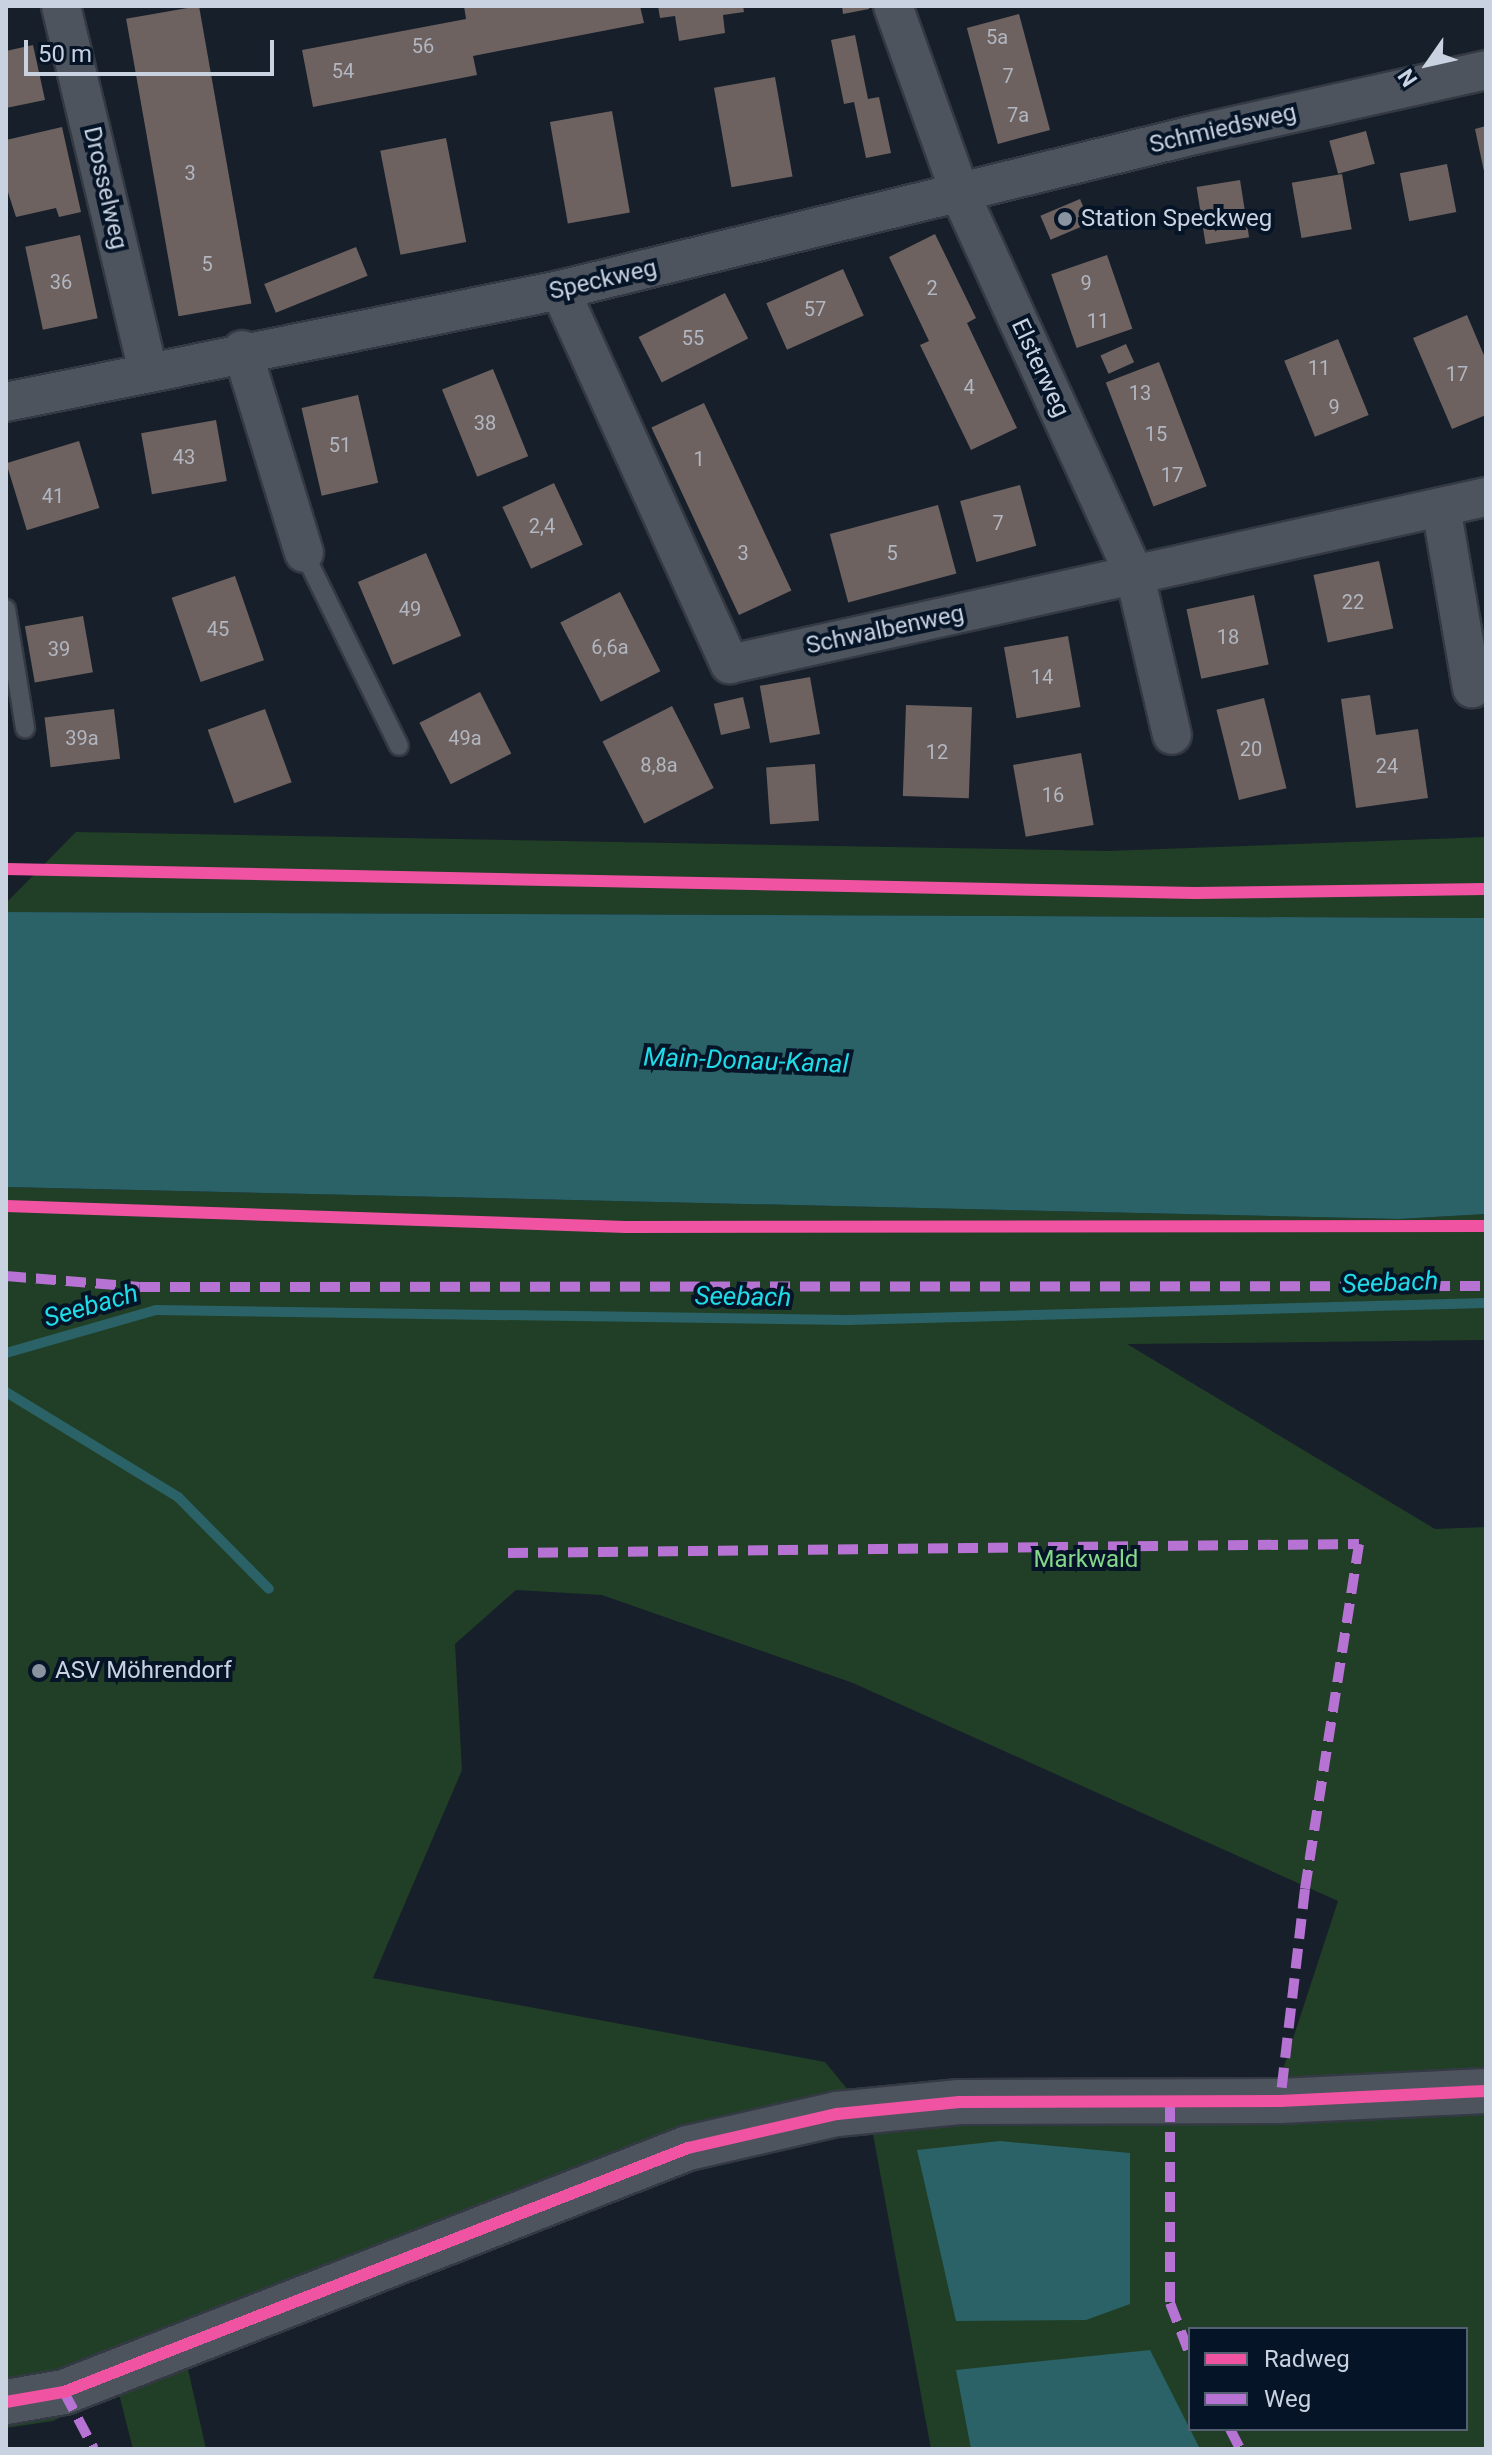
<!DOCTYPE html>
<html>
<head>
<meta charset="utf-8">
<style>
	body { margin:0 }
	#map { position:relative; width:1492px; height:2455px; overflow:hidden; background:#171f2a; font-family:Roboto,sans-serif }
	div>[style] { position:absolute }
	.green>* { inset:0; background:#213f26 }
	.water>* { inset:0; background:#2a6268 }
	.stream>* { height:10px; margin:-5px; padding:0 5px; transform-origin:5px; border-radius:5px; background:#2a6268 }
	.building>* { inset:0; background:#6d6260; transform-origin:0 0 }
	.roads { filter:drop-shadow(2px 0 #343a43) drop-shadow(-2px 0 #343a43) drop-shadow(0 2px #343a43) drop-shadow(0 -2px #343a43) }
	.lane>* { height:18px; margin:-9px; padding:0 9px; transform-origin:9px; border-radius:9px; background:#4e545e }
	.street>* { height:38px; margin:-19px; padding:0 19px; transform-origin:19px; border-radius:19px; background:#4e545e }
	.secondary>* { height:44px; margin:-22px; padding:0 22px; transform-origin:22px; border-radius:22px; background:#4e545e }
	.quiet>* { height:10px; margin-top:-5px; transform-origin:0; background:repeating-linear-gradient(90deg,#b673d3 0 20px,transparent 0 30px) }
	.cycleway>* { height:12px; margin:-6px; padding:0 6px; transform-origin:6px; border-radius:6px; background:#f153a3 }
	.dots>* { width:22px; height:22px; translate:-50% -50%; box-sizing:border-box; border:4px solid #061427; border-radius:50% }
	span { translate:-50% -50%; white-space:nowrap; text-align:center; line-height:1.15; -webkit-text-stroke:8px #061427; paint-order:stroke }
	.number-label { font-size:20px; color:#b1b6c0 }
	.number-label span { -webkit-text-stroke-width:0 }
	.street-label { font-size:24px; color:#c8d2e0 }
	.poi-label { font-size:24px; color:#c8d2e0 }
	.left { translate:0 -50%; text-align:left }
	.park-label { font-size:24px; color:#85d789 }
	.water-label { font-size:26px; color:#20dce9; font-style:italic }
	.frame { position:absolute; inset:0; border:8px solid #c8d2e0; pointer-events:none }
	.legend { position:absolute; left:1188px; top:2327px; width:280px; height:104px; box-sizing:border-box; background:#061427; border:2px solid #546071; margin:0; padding:10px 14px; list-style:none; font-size:24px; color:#c8d2e0 }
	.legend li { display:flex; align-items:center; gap:16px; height:40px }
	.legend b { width:40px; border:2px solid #546071 }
	.north { position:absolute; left:1388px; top:24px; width:80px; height:80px; -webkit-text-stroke:6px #061427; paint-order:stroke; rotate:236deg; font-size:22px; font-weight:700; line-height:32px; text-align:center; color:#c8d2e0 }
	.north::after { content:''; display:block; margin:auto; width:28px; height:36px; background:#c8d2e0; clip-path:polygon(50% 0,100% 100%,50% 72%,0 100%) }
	.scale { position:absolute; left:24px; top:40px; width:250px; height:36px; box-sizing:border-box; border:4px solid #c8d2e0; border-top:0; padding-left:10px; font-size:24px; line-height:28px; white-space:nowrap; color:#c8d2e0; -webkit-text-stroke:6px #061427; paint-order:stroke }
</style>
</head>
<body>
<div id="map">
	<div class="green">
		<div style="clip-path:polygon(76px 832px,1108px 851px,1486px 837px,1486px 918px,6px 912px,6px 903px)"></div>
		<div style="clip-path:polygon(evenodd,6px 1187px,1399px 1219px,1486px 1214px,1486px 1340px,1127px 1344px,1435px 1529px,1486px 1527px,1486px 2449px,931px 2449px,870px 2118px,640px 2181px,185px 2356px,206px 2449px,133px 2449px,118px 2390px,53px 2421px,6px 2428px,6px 1187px,516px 1590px,602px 1595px,853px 1683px,1338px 1901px,1270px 2109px,871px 2118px,825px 2062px,373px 1978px,462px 1770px,455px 1644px,516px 1590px,6px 1187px,1190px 2329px,1466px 2329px,1466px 2429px,1190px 2429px,1190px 2329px)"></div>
	</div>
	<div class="water">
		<div style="clip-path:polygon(6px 912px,1486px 918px,1486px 1214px,1399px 1219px,6px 1187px)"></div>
		<div style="clip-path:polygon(1000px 2141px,1130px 2153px,1130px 2304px,1086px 2320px,956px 2321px,917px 2150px)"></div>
		<div style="clip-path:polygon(1150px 2350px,1200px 2449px,971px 2449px,956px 2370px)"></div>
	</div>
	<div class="stream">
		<div style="left:6px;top:1353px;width:156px;rotate:-16deg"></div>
		<div style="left:156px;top:1310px;width:692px;rotate:0.83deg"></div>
		<div style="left:848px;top:1320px;width:638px;rotate:-1.53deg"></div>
		<div style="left:6px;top:1392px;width:202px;rotate:31.4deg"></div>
		<div style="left:178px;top:1497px;width:129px;rotate:45.3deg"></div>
	</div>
	<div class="building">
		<div style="left:199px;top:6px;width:302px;height:74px;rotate:80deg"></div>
		<div style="clip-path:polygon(464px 6px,640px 6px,644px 23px,473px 56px,477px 75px,313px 107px,302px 50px,466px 19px)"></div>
		<div style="clip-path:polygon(658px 6px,743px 6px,744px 12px,723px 15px,725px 33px,679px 41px,675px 16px,660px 18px)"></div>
		<div style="clip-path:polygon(842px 6px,869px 6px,869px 9px,843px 14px)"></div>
		<div style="left:1019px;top:14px;width:120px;height:54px;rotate:75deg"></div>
		<div style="clip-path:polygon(855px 35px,868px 99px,879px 97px,891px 153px,866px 158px,854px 102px,844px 104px,831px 40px)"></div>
		<div style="clip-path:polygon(33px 45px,45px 100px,6px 108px,6px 51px)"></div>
		<div style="left:775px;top:77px;width:101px;height:62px;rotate:80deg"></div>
		<div style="left:612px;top:111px;width:103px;height:63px;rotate:80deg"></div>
		<div style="clip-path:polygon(1486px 126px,1486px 176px,1485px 176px,1475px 129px)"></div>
		<div style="clip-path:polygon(62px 127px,81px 212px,59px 217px,56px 208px,16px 217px,6px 186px,6px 140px)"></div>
		<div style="left:1366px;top:131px;width:34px;height:38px;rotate:75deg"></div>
		<div style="left:446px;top:138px;width:106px;height:67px;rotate:79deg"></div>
		<div style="left:1447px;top:164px;width:49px;height:48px;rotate:79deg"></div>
		<div style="left:1342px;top:174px;width:56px;height:51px;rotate:80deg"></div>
		<div style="left:1240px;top:180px;width:58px;height:44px;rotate:81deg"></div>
		<div style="left:1080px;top:199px;width:26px;height:43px;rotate:67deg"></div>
		<div style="clip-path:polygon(935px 234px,976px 318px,967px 323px,1017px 428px,971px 450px,920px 345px,929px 341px,889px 257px)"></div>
		<div style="left:80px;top:235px;width:85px;height:56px;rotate:78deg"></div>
		<div style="left:356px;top:247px;width:31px;height:99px;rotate:68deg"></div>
		<div style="left:1107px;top:255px;width:78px;height:59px;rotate:71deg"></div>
		<div style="left:843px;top:269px;width:51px;height:84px;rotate:66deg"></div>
		<div style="left:725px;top:293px;width:51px;height:97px;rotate:63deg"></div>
		<div style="clip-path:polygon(1467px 315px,1486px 360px,1486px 415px,1452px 429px,1413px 338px)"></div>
		<div style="left:1338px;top:339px;width:82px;height:58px;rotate:68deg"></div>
		<div style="left:1126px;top:344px;width:20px;height:28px;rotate:66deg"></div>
		<div style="left:1159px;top:362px;width:133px;height:57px;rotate:69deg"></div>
		<div style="left:493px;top:369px;width:94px;height:55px;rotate:68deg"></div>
		<div style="left:358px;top:395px;width:90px;height:58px;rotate:77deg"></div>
		<div style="left:704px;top:403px;width:207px;height:58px;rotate:65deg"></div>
		<div style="left:216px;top:420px;width:62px;height:76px;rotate:80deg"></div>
		<div style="left:79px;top:441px;width:70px;height:76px;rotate:73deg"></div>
		<div style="left:554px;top:483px;width:68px;height:57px;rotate:65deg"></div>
		<div style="left:1020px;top:485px;width:63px;height:62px;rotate:75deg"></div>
		<div style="left:938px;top:505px;width:71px;height:112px;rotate:75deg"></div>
		<div style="left:426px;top:553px;width:90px;height:74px;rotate:67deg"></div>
		<div style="left:1379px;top:561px;width:69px;height:67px;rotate:78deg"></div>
		<div style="left:235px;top:576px;width:89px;height:67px;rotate:71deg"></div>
		<div style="left:620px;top:592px;width:89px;height:67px;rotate:63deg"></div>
		<div style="left:1254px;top:595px;width:71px;height:69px;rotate:78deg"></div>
		<div style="left:83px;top:616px;width:57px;height:59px;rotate:80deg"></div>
		<div style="left:1068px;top:636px;width:72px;height:65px;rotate:80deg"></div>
		<div style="left:810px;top:677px;width:58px;height:51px;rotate:80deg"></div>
		<div style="left:480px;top:692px;width:69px;height:68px;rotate:63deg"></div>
		<div style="clip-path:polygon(1370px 695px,1376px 735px,1418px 729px,1428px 798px,1356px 808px,1341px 699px)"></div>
		<div style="left:743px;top:697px;width:32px;height:30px;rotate:77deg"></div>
		<div style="left:1264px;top:698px;width:93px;height:49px;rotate:76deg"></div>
		<div style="left:906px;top:705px;width:66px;height:91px;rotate:2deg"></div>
		<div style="left:672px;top:706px;width:92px;height:78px;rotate:63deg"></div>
		<div style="left:114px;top:709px;width:50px;height:70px;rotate:83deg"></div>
		<div style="left:265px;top:709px;width:78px;height:61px;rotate:70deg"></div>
		<div style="left:1081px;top:753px;width:73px;height:69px;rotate:80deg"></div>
		<div style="left:815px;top:764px;width:57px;height:49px;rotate:86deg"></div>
	</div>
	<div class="roads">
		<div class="lane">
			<div style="left:304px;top:553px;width:215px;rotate:63.8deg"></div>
			<div style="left:6px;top:609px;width:121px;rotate:80.9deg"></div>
		</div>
		<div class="street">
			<div style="left:61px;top:6px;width:375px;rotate:76.6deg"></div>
			<div style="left:893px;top:6px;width:202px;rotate:70.3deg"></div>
			<div style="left:961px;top:196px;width:418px;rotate:65.4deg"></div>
			<div style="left:1135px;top:576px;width:163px;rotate:76.9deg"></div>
			<div style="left:560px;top:290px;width:411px;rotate:65.6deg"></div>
			<div style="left:730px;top:664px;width:774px;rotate:-12.46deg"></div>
			<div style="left:242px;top:350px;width:212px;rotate:73deg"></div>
			<div style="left:6px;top:402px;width:565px;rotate:-11.43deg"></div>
			<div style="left:560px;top:290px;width:657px;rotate:-13.74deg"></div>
			<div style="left:1198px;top:134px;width:295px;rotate:-12.5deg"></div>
			<div style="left:1441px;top:507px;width:184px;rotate:80.3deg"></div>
		</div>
		<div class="secondary">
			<div style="left:6px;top:2402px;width:59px;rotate:-9.8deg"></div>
			<div style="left:64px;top:2392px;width:670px;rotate:-21.36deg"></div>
			<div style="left:688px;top:2148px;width:153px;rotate:-12.9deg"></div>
			<div style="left:837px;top:2114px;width:123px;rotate:-5.6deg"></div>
			<div style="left:959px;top:2102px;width:321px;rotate:-0.2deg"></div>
			<div style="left:1280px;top:2101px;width:206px;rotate:-2.8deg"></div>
		</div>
	</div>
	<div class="quiet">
		<div style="left:6px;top:1276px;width:134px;rotate:4.7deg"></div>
		<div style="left:140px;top:1287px;width:1346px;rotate:-0.04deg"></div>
		<div style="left:508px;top:1553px;width:851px;rotate:-0.61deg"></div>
		<div style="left:1359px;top:1544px;width:349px;rotate:98.9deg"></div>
		<div style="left:1305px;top:1889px;width:213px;rotate:96.7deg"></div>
		<div style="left:1170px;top:2102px;width:201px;rotate:90deg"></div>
		<div style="left:1170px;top:2303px;width:56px;rotate:69deg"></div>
		<div style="left:64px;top:2392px;width:64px;rotate:62.2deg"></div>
		<div style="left:1230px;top:2429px;width:22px;rotate:63deg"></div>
	</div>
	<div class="cycleway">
		<div style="left:6px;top:869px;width:1189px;rotate:1.16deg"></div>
		<div style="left:1195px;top:893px;width:291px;rotate:-0.8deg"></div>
		<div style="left:6px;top:1206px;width:620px;rotate:1.94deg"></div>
		<div style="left:626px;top:1227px;width:860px;rotate:-0.07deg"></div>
		<div style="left:6px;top:2402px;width:59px;rotate:-9.8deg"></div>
		<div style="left:64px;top:2392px;width:670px;rotate:-21.36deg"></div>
		<div style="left:688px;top:2148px;width:153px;rotate:-12.9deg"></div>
		<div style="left:837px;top:2114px;width:123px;rotate:-5.6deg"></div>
		<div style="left:959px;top:2102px;width:321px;rotate:-0.2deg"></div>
		<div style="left:1280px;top:2101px;width:206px;rotate:-2.8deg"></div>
	</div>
	<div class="dots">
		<div style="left:1065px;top:219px;background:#8a93a0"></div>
		<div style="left:39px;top:1671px;background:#8a93a0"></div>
	</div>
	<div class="number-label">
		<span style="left:997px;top:37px">5a</span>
		<span style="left:423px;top:46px">56</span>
		<span style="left:343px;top:71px">54</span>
		<span style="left:1008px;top:76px">7</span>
		<span style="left:1018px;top:115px">7a</span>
		<span style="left:190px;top:173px">3</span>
		<span style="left:207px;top:264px">5</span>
		<span style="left:61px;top:282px">36</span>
		<span style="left:1086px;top:283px">9</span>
		<span style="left:932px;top:288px">2</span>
		<span style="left:815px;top:309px">57</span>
		<span style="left:1098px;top:321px">11</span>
		<span style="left:693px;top:338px">55</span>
		<span style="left:1319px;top:368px">11</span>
		<span style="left:1457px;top:374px">17</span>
		<span style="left:969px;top:387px">4</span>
		<span style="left:1140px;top:393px">13</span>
		<span style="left:1334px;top:407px">9</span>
		<span style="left:485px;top:423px">38</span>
		<span style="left:1156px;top:434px">15</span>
		<span style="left:340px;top:445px">51</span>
		<span style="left:184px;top:457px">43</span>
		<span style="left:699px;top:459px">1</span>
		<span style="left:1172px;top:475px">17</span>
		<span style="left:53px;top:496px">41</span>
		<span style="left:998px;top:523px">7</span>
		<span style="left:542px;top:526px">2,4</span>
		<span style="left:743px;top:553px">3</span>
		<span style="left:892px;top:553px">5</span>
		<span style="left:1353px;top:602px">22</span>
		<span style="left:410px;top:609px">49</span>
		<span style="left:218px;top:629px">45</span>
		<span style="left:1228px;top:637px">18</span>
		<span style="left:610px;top:647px">6,6a</span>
		<span style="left:59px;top:649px">39</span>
		<span style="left:1042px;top:677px">14</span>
		<span style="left:82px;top:738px">39a</span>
		<span style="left:465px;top:738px">49a</span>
		<span style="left:1251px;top:749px">20</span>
		<span style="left:937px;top:752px">12</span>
		<span style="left:659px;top:765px">8,8a</span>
		<span style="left:1387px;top:766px">24</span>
		<span style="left:1053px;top:795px">16</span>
	</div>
	<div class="street-label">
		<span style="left:1223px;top:129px;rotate:-13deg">Schmiedsweg</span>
		<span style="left:105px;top:188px;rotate:77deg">Drosselweg</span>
		<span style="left:603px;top:280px;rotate:-13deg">Speckweg</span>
		<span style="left:1040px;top:368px;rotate:65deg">Elsterweg</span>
		<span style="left:885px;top:630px;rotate:-12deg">Schwalbenweg</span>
	</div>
	<div class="poi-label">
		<span class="left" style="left:1081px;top:219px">Station Speckweg</span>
		<span class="left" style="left:55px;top:1671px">ASV Möhrendorf</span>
	</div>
	<div class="park-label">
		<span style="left:1086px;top:1560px">Markwald</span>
	</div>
	<div class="water-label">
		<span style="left:746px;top:1061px;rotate:2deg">Main-Donau-Kanal</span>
		<span style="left:1390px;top:1283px;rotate:-2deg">Seebach</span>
		<span style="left:743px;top:1297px;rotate:1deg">Seebach</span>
		<span style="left:91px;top:1306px;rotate:-16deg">Seebach</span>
	</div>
	<div class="frame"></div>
	<ul class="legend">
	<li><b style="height:10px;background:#f153a3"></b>Radweg</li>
	<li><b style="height:10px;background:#b673d3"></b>Weg</li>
	</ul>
	<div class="north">N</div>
	<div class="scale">50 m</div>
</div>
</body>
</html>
